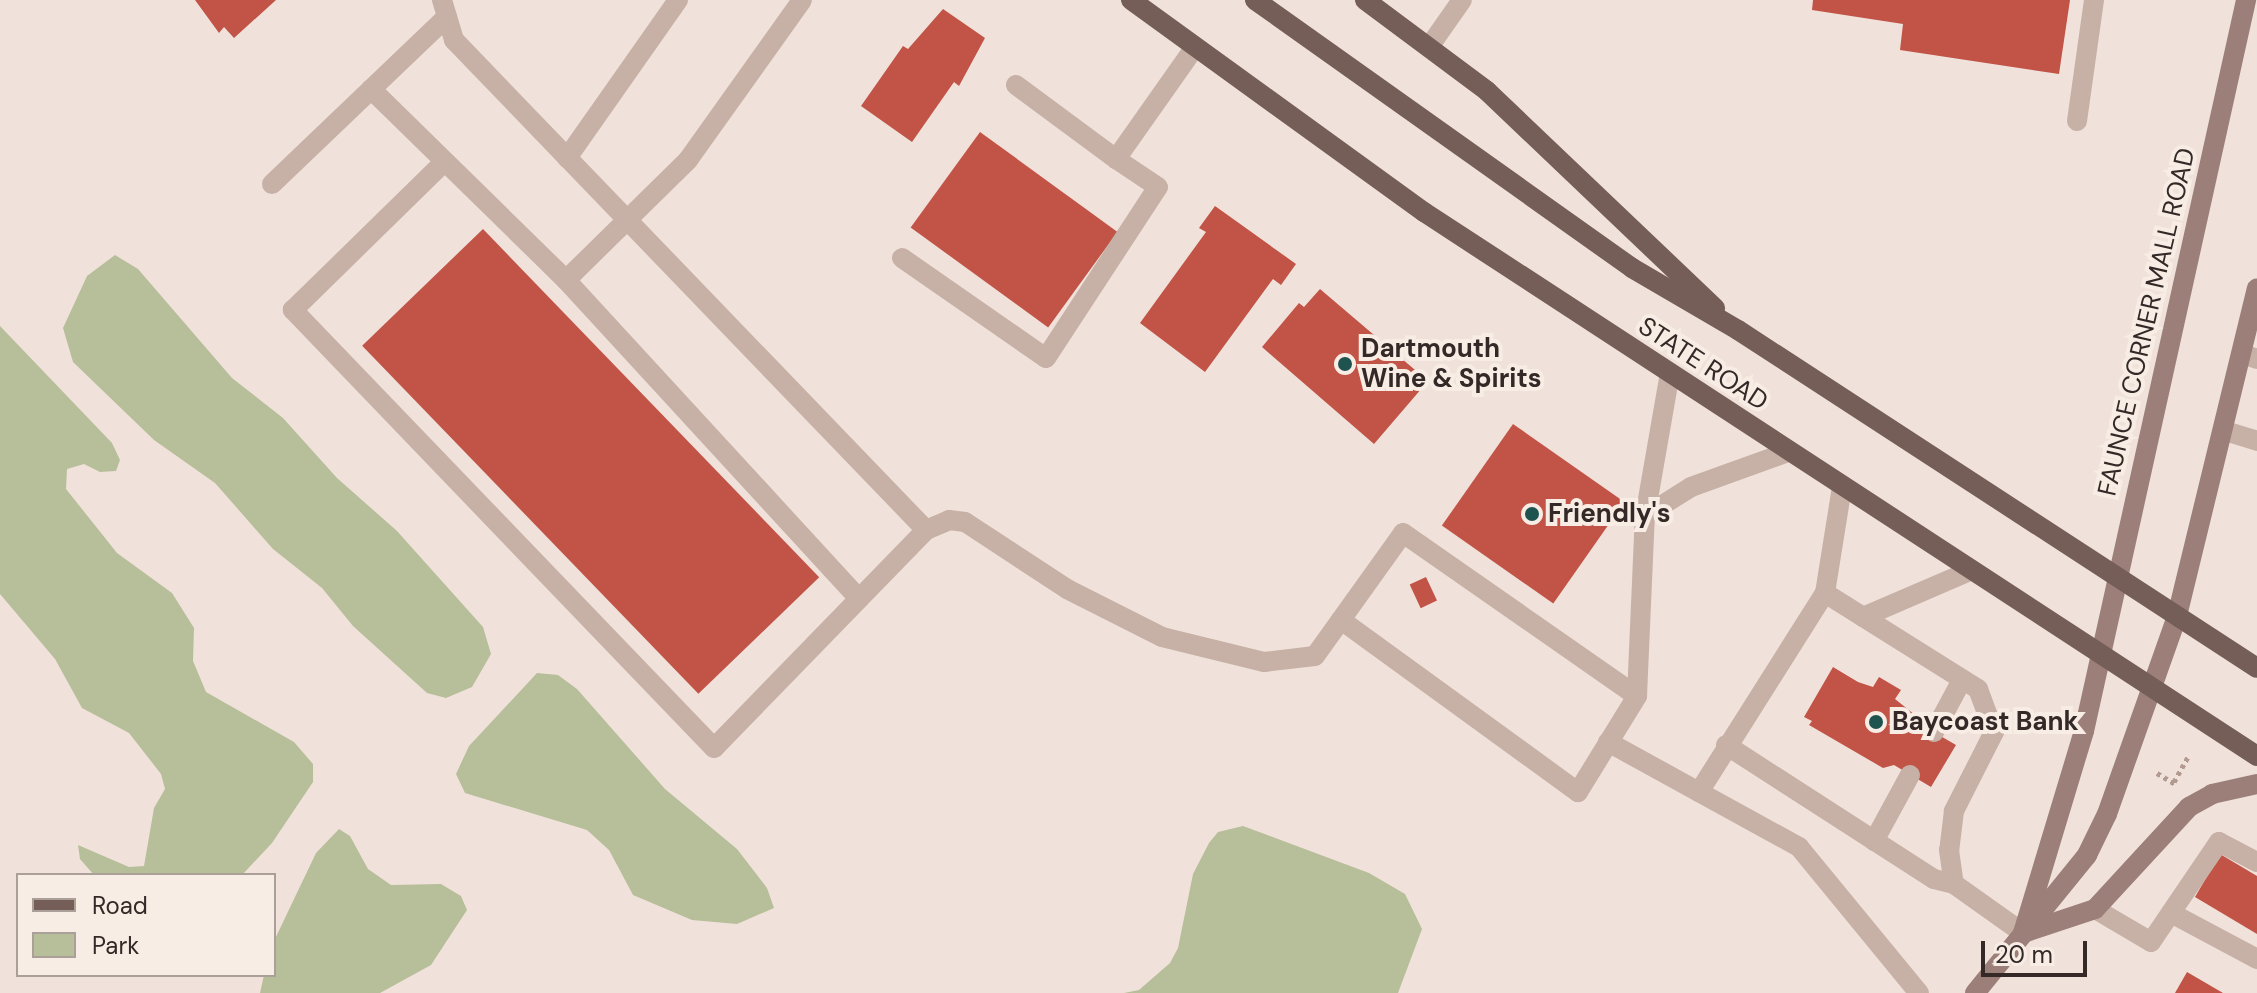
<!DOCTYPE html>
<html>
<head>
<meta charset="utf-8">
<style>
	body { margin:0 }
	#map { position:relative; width:2257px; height:993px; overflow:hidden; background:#f0e2da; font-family:"DM Sans",sans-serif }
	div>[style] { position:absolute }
	.green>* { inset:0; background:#b7be9a }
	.building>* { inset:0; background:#c15347; transform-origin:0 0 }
	.path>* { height:5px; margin-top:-2.5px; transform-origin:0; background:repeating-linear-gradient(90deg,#b39a90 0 4px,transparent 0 8px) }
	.lane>* { height:20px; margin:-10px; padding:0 10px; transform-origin:10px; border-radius:10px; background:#c7b1a6 }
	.secondary>* { height:20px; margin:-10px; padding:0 10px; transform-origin:10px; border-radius:10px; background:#9b7f78 }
	.primary>* { height:20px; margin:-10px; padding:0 10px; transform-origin:10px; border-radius:10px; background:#755e58 }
	.dots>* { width:22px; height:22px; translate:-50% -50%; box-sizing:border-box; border:4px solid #f8ede5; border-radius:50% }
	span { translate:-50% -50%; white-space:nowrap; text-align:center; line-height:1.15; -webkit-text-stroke:8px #f8ede5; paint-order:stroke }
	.street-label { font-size:26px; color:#342927 }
	.poi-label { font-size:26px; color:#342927; font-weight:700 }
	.left { translate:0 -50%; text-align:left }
	.legend { position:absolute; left:16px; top:873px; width:260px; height:104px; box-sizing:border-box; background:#f8ede5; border:2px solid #aa9f99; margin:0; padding:10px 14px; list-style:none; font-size:24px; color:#342927 }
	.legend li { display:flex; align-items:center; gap:16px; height:40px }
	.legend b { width:40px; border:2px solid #aa9f99 }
	.scale { position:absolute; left:1981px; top:941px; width:106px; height:36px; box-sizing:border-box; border:4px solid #342927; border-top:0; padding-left:10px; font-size:24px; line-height:28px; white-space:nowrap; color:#342927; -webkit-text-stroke:6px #f8ede5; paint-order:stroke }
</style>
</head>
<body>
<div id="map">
	<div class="green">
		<div style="clip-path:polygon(115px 255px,138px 269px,232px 378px,283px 418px,337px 478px,397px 531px,483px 627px,491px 654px,472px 687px,446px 698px,427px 693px,353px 626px,322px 588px,273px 549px,215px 483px,154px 440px,73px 362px,63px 328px,87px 276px)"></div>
		<div style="clip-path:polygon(0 326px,112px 443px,120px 460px,116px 471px,100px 472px,84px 464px,67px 469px,66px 489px,117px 553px,172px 593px,194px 628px,193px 661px,206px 692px,294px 742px,313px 764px,313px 782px,272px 843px,242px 875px,94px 875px,80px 859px,78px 845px,129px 867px,144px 866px,154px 808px,165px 789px,161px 774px,129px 733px,82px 708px,55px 659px,0 594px)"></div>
		<div style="clip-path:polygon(537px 673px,558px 675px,577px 689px,665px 789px,737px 849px,767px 888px,774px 908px,737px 924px,692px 920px,633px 895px,609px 850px,587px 830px,465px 793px,456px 774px,469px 746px)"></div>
		<div style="clip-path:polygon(1243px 826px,1369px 873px,1405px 894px,1422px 929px,1398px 993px,1124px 993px,1139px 990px,1170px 963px,1178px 948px,1193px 874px,1209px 843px,1218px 832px)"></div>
		<div style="clip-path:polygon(339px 829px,350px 836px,368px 869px,391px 885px,441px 884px,461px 896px,467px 910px,431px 965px,380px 993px,260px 993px,264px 975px,274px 975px,274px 941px,316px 853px)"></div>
	</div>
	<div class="building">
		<div style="clip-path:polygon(195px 0,276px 0,234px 38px,224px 27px,219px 33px)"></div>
		<div style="clip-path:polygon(1813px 0,2070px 0,2059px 74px,1900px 50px,1903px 24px,1812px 10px)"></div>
		<div style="clip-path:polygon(943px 9px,985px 38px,959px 86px,954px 82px,912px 142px,861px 106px,903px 46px,908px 49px)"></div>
		<div style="left:980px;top:132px;width:170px;height:118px;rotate:36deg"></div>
		<div style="clip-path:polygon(1215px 206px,1296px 264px,1281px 285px,1273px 279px,1205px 372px,1140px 323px,1206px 232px,1199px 228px)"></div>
		<div style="left:483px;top:229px;width:484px;height:168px;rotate:46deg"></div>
		<div style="clip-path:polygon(1320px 289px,1428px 381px,1374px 444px,1262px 347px,1299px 303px,1304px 307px)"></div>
		<div style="left:1513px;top:424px;width:136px;height:124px;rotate:35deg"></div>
		<div style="left:1426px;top:577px;width:26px;height:18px;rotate:65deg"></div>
		<div style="clip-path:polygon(1833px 667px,1858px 682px,1873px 687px,1879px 677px,1901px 690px,1895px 699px,1920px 719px,1918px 723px,1956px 745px,1931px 787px,1894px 765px,1883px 768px,1809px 725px,1812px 721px,1804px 717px)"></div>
		<div style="clip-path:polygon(2220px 854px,2257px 876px,2257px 934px,2195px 897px)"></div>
		<div style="clip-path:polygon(2187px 972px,2223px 993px,2175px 993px)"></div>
	</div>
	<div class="path">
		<div style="left:2157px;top:773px;width:23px;rotate:31deg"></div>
		<div style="left:2174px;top:782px;width:31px;rotate:-61deg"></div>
	</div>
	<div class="lane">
		<div style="left:442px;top:0;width:42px;rotate:73.3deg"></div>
		<div style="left:454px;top:40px;width:680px;rotate:46.07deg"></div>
		<div style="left:926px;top:530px;width:304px;rotate:134.2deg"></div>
		<div style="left:714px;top:748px;width:608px;rotate:-133.87deg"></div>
		<div style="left:293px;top:310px;width:211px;rotate:-44.4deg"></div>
		<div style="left:1429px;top:47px;width:57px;rotate:-54.9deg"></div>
		<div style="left:1016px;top:85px;width:124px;rotate:36.5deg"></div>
		<div style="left:1116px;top:159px;width:137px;rotate:-54.8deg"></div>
		<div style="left:371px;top:89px;width:273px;rotate:44.4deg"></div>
		<div style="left:566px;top:280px;width:433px;rotate:47.4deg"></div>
		<div style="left:2077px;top:121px;width:122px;rotate:-82deg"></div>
		<div style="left:567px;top:158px;width:193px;rotate:-54.9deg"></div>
		<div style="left:272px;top:184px;width:242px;rotate:-43.7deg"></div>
		<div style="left:902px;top:258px;width:175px;rotate:34.8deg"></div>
		<div style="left:1046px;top:358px;width:204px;rotate:-56.8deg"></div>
		<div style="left:1158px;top:187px;width:50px;rotate:-146.3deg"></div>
		<div style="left:566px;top:280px;width:171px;rotate:-44.5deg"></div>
		<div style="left:688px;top:160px;width:196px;rotate:-54.5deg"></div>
		<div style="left:2242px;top:354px;width:16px;rotate:18deg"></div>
		<div style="left:2225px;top:431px;width:34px;rotate:17deg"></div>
		<div style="left:1645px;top:516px;width:54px;rotate:-32.2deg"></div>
		<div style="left:1691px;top:487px;width:103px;rotate:-19.8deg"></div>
		<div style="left:926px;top:530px;width:25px;rotate:-23deg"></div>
		<div style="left:949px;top:520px;width:16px;rotate:7deg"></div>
		<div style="left:965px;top:522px;width:122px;rotate:33.3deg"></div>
		<div style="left:1067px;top:589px;width:106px;rotate:26.8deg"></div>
		<div style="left:1162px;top:637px;width:105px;rotate:13.8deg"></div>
		<div style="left:1264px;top:662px;width:51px;rotate:-6.7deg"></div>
		<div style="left:1315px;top:656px;width:151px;rotate:-54.4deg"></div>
		<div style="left:1403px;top:533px;width:285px;rotate:34.9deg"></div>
		<div style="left:1825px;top:593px;width:107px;rotate:-80.9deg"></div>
		<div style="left:1863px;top:617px;width:116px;rotate:-23.3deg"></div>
		<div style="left:1341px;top:620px;width:293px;rotate:36deg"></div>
		<div style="left:1578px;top:792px;width:113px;rotate:-58.4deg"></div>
		<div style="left:1637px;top:696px;width:180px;rotate:-87.5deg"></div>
		<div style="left:1645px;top:516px;width:145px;rotate:-80.1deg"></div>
		<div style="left:1934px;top:732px;width:59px;rotate:-61.7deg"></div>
		<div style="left:1608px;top:742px;width:218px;rotate:28.8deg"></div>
		<div style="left:1799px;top:847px;width:189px;rotate:50.6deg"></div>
		<div style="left:1726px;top:745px;width:247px;rotate:32.8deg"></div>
		<div style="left:1934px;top:879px;width:21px;rotate:14deg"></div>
		<div style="left:1954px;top:884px;width:85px;rotate:35.4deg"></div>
		<div style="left:1699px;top:792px;width:236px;rotate:-57.7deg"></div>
		<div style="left:1825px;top:593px;width:181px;rotate:32.1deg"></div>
		<div style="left:1978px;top:689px;width:46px;rotate:69.6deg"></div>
		<div style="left:1994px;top:732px;width:89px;rotate:116.9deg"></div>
		<div style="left:1954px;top:811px;width:39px;rotate:97deg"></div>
		<div style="left:1949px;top:850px;width:34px;rotate:82deg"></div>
		<div style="left:1874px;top:841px;width:75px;rotate:-61.4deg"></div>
		<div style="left:2095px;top:909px;width:65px;rotate:30.5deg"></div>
		<div style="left:2151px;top:942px;width:121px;rotate:-55.8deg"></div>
		<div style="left:2219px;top:842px;width:43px;rotate:27.8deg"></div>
		<div style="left:2171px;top:913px;width:98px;rotate:28.1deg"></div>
	</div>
	<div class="secondary">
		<div style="left:2023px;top:933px;width:211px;rotate:-73.2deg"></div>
		<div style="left:2084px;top:731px;width:749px;rotate:-77.5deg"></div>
		<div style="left:2023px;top:933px;width:76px;rotate:-18.4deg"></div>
		<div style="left:2095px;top:909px;width:139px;rotate:-47.3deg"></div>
		<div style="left:2189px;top:807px;width:26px;rotate:-29deg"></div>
		<div style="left:2212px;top:794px;width:46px;rotate:-12.5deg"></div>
		<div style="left:1975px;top:993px;width:178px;rotate:-50.9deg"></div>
		<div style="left:2087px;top:855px;width:46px;rotate:-64deg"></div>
		<div style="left:2107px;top:814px;width:210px;rotate:-70.5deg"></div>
		<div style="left:2177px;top:616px;width:337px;rotate:-76.3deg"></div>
	</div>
	<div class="primary">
		<div style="left:1131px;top:0;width:362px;rotate:35.9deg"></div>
		<div style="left:1424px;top:212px;width:995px;rotate:33.15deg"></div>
		<div style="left:1255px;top:0;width:463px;rotate:35.4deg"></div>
		<div style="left:1632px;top:268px;width:123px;rotate:30.3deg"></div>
		<div style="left:1738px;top:330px;width:619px;rotate:33.07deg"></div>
		<div style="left:1365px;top:0;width:152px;rotate:36.7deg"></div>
		<div style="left:1487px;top:91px;width:315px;rotate:43.6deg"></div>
	</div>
	<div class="dots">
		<div style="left:1345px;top:364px;background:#1e534f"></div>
		<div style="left:1532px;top:514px;background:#1e534f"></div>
		<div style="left:1876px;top:722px;background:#1e534f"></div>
	</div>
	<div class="street-label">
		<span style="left:2147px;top:322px;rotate:-77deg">FAUNCE CORNER MALL ROAD</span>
		<span style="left:1703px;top:364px;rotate:33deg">STATE ROAD</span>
	</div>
	<div class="poi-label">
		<span class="left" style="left:1361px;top:364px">Dartmouth<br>Wine &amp; Spirits</span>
		<span class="left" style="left:1548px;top:514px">Friendly's</span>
		<span class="left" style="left:1892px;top:722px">Baycoast Bank</span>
	</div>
	<ul class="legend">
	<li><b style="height:10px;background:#755e58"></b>Road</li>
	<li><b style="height:22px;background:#b7be9a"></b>Park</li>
	</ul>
	<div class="scale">20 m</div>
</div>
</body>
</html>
